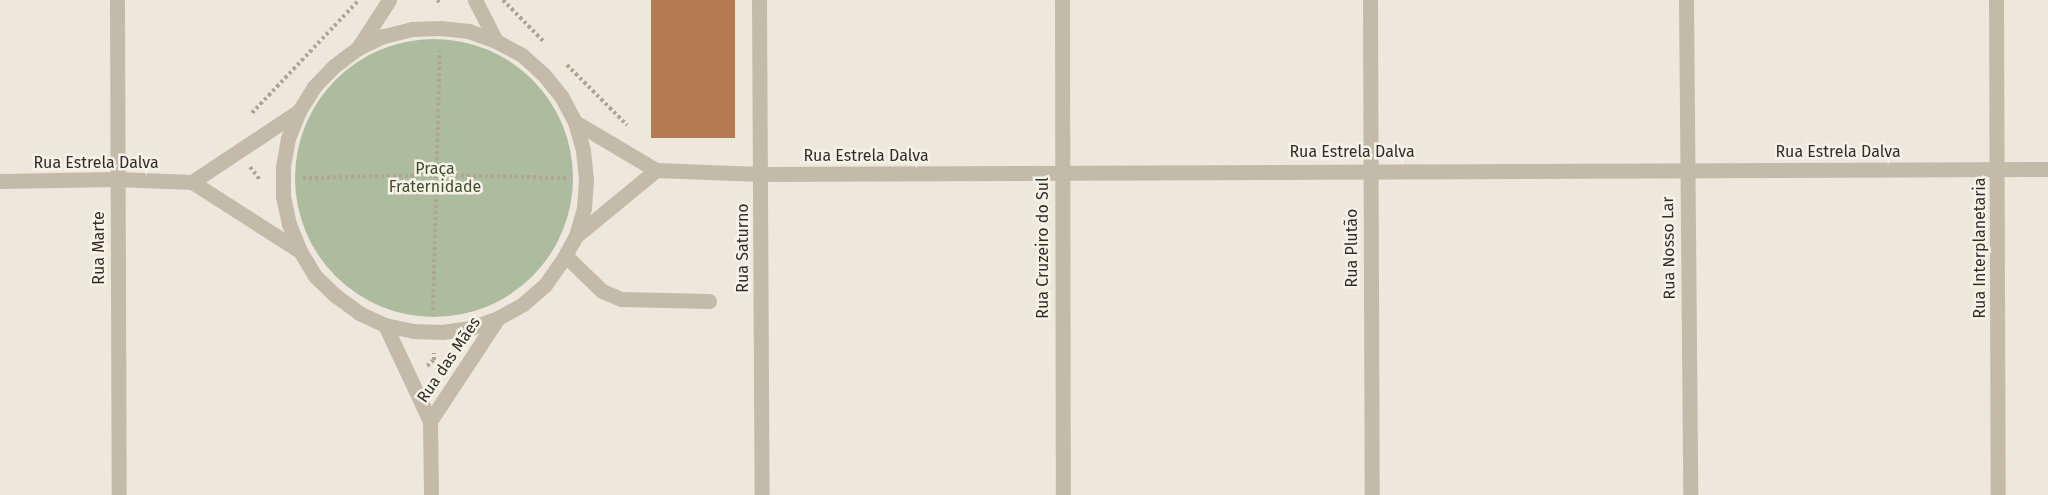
<!DOCTYPE html>
<html>
<head>
<meta charset="utf-8">
<style>
	body { margin:0 }
	#map { position:relative; width:2048px; height:495px; overflow:hidden; background:#eee8dc; font-family:"Fira Sans",sans-serif }
	div>[style] { position:absolute }
	.green>* { inset:0; background:#adbb9e }
	.round { border-radius:50% }
	.building>* { inset:0; background:#b57a53; transform-origin:0 0 }
	.path>* { height:4px; margin-top:-2px; transform-origin:0; background:repeating-linear-gradient(90deg,#b0a494 0 3px,transparent 0 6px) }
	.minor>* { height:15px; margin:-7.5px; padding:0 7.5px; transform-origin:7.5px; border-radius:7.5px; background:#c4baa9 }
	span { translate:-50% -50%; white-space:nowrap; text-align:center; line-height:1.15; -webkit-text-stroke:5px #f6f2e7; paint-order:stroke }
	.street-label { font-size:16px; color:#332d28 }
	.park-label { font-size:16px; color:#3e4e2f }
</style>
</head>
<body>
<div id="map">
	<div class="green">
		<div class="round" style="left:295px;top:39px;width:278px;height:278px"></div>
	</div>
	<div class="building">
		<div style="left:651px;top:0;width:84px;height:138px"></div>
	</div>
	<div class="path">
		<div style="left:437px;top:0;width:4px;rotate:34deg"></div>
		<div style="left:503px;top:0;width:59px;rotate:45.7deg"></div>
		<div style="left:567px;top:65px;width:85px;rotate:45deg"></div>
		<div style="left:252px;top:113px;width:156px;rotate:-46.6deg"></div>
		<div style="left:250px;top:167px;width:16px;rotate:52deg"></div>
		<div style="left:303px;top:178px;width:134px;rotate:-1.3deg"></div>
		<div style="left:437px;top:175px;width:129px;rotate:1.3deg"></div>
		<div style="left:433px;top:310px;width:259px;rotate:-88.5deg"></div>
		<div style="left:427px;top:366px;width:9px;rotate:-41deg"></div>
		<div style="left:434px;top:360px;width:7px;rotate:-90deg"></div>
	</div>
	<div class="minor">
		<div style="left:117px;top:0;width:495px;rotate:89.8deg"></div>
		<div style="left:475px;top:0;width:46px;rotate:62.9deg"></div>
		<div style="left:759px;top:0;width:495px;rotate:89.7deg"></div>
		<div style="left:1062px;top:0;width:495px;rotate:89.9deg"></div>
		<div style="left:1370px;top:0;width:495px;rotate:89.8deg"></div>
		<div style="left:1686px;top:0;width:495px;rotate:89.5deg"></div>
		<div style="left:1996px;top:0;width:495px;rotate:89.8deg"></div>
		<div style="left:358px;top:48px;width:57px;rotate:-57.1deg"></div>
		<div style="left:575px;top:122px;width:94px;rotate:30.7deg"></div>
		<div style="left:656px;top:170px;width:104px;rotate:2.2deg"></div>
		<div style="left:760px;top:174px;width:1288px;rotate:-0.22deg"></div>
		<div style="left:0;top:181px;width:117px;rotate:-1deg"></div>
		<div style="left:117px;top:179px;width:75px;rotate:2.3deg"></div>
		<div style="left:192px;top:182px;width:128px;rotate:32.6deg"></div>
		<div style="left:300px;top:251px;width:29px;rotate:59deg"></div>
		<div style="left:315px;top:276px;width:29px;rotate:44deg"></div>
		<div style="left:336px;top:296px;width:29px;rotate:36deg"></div>
		<div style="left:359px;top:313px;width:29px;rotate:25deg"></div>
		<div style="left:385px;top:325px;width:29px;rotate:12deg"></div>
		<div style="left:413px;top:331px;width:29px;rotate:2deg"></div>
		<div style="left:442px;top:332px;width:29px;rotate:-8deg"></div>
		<div style="left:471px;top:328px;width:29px;rotate:-20deg"></div>
		<div style="left:498px;top:318px;width:29px;rotate:-29deg"></div>
		<div style="left:523px;top:304px;width:29px;rotate:-41deg"></div>
		<div style="left:545px;top:285px;width:29px;rotate:-55deg"></div>
		<div style="left:562px;top:261px;width:29px;rotate:-61deg"></div>
		<div style="left:576px;top:236px;width:29px;rotate:-74deg"></div>
		<div style="left:584px;top:208px;width:29px;rotate:-86deg"></div>
		<div style="left:586px;top:179px;width:29px;rotate:-96deg"></div>
		<div style="left:583px;top:150px;width:29px;rotate:-106deg"></div>
		<div style="left:575px;top:122px;width:30px;rotate:-118deg"></div>
		<div style="left:561px;top:96px;width:28px;rotate:-129deg"></div>
		<div style="left:543px;top:74px;width:28px;rotate:-138deg"></div>
		<div style="left:522px;top:55px;width:30px;rotate:-152deg"></div>
		<div style="left:496px;top:41px;width:29px;rotate:-160deg"></div>
		<div style="left:469px;top:31px;width:29px;rotate:-174deg"></div>
		<div style="left:440px;top:28px;width:28px;rotate:178deg"></div>
		<div style="left:412px;top:29px;width:30px;rotate:166deg"></div>
		<div style="left:383px;top:36px;width:28px;rotate:154deg"></div>
		<div style="left:358px;top:48px;width:30px;rotate:143deg"></div>
		<div style="left:334px;top:66px;width:29px;rotate:134deg"></div>
		<div style="left:314px;top:87px;width:28px;rotate:122deg"></div>
		<div style="left:299px;top:111px;width:29px;rotate:112deg"></div>
		<div style="left:288px;top:138px;width:29px;rotate:100deg"></div>
		<div style="left:283px;top:167px;width:29px;rotate:90deg"></div>
		<div style="left:283px;top:196px;width:29px;rotate:78deg"></div>
		<div style="left:289px;top:224px;width:29px;rotate:68deg"></div>
		<div style="left:192px;top:182px;width:128px;rotate:-33.6deg"></div>
		<div style="left:576px;top:236px;width:104px;rotate:-39.5deg"></div>
		<div style="left:566px;top:256px;width:50px;rotate:44.2deg"></div>
		<div style="left:602px;top:291px;width:21px;rotate:23deg"></div>
		<div style="left:621px;top:299px;width:88px;rotate:1.3deg"></div>
		<div style="left:385px;top:325px;width:106px;rotate:64.9deg"></div>
		<div style="left:430px;top:421px;width:74px;rotate:89.2deg"></div>
		<div style="left:430px;top:421px;width:123px;rotate:-56.6deg"></div>
	</div>
	<div class="street-label">
		<span style="left:1352px;top:152px">Rua Estrela Dalva</span>
		<span style="left:1838px;top:152px">Rua Estrela Dalva</span>
		<span style="left:866px;top:156px">Rua Estrela Dalva</span>
		<span style="left:96px;top:163px">Rua Estrela Dalva</span>
		<span style="left:99px;top:248px;rotate:-90deg">Rua Marte</span>
		<span style="left:743px;top:248px;rotate:-90deg">Rua Saturno</span>
		<span style="left:1043px;top:248px;rotate:-90deg">Rua Cruzeiro do Sul</span>
		<span style="left:1352px;top:248px;rotate:-90deg">Rua Plutão</span>
		<span style="left:1669px;top:248px;rotate:-91deg">Rua Nosso Lar</span>
		<span style="left:1980px;top:248px;rotate:-90deg">Rua Interplanetaria</span>
		<span style="left:449px;top:360px;rotate:-56deg">Rua das Mães</span>
	</div>
	<div class="park-label">
		<span style="left:435px;top:178px">Praça<br>Fraternidade</span>
	</div>
</div>
</body>
</html>
